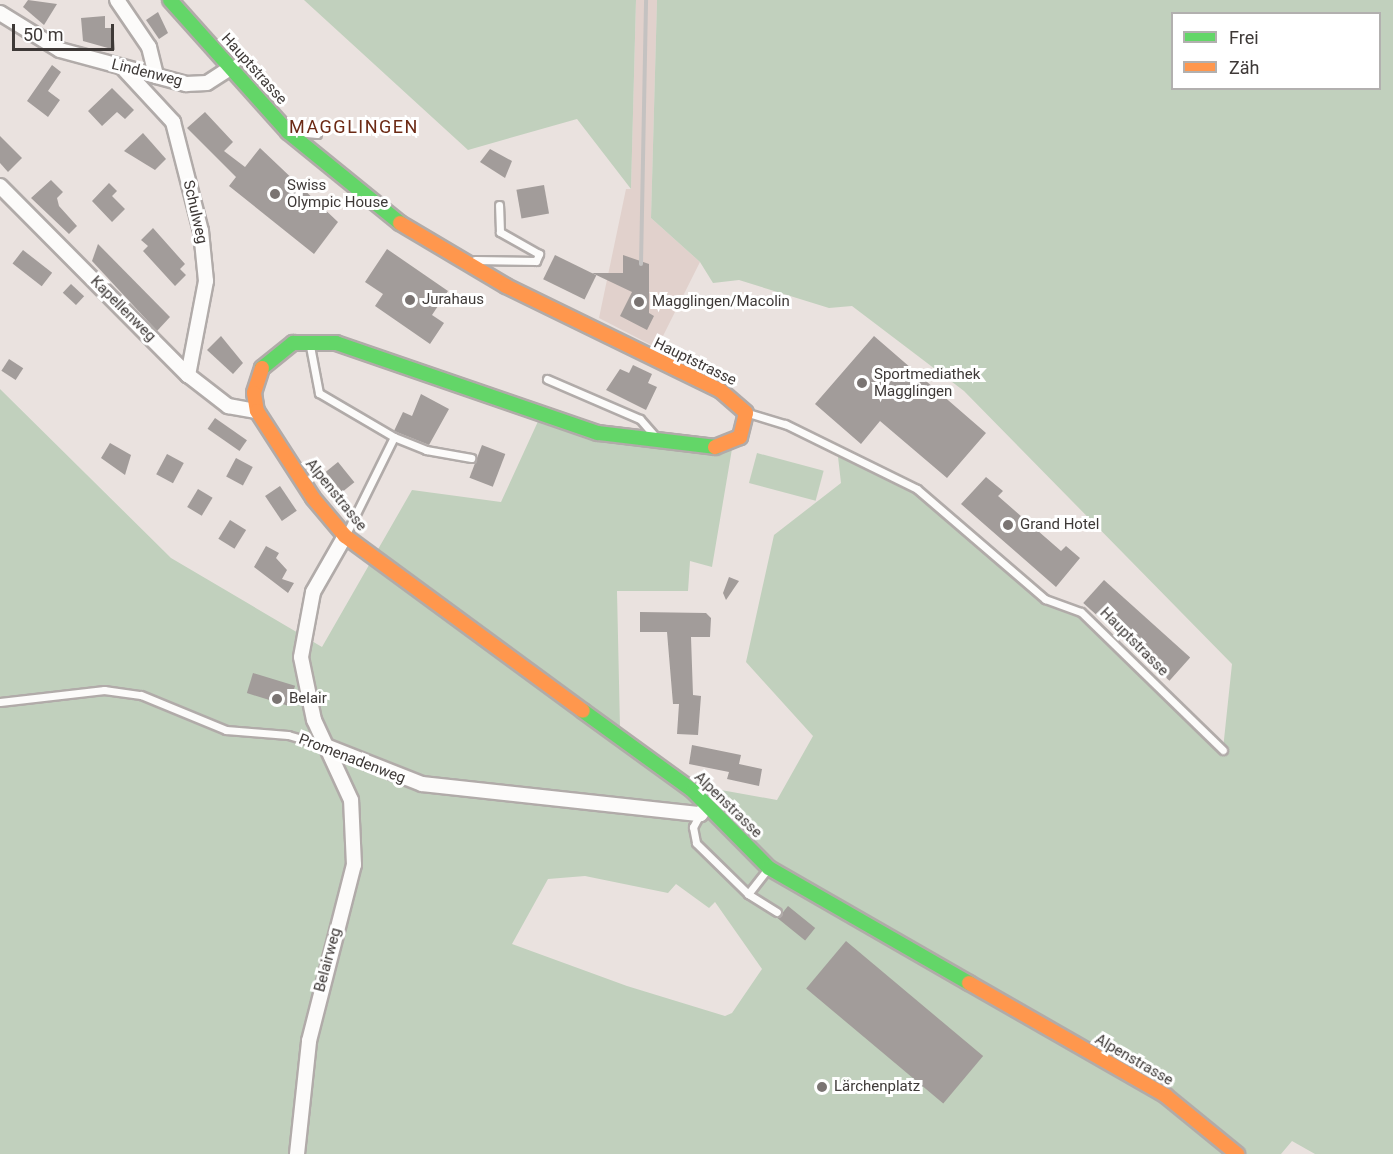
<!DOCTYPE html>
<html>
<head>
<meta charset="utf-8">
<style>
	body { margin:0 }
	#map { position:relative; width:1393px; height:1154px; overflow:hidden; background:#eae2df; font-family:Roboto,sans-serif }
	div>[style] { position:absolute }
	.built>* { inset:0; background:#e1d1cc }
	.green>* { inset:0; background:#c1d0bd; transform-origin:0 0 }
	.building>* { inset:0; background:#a29c9a; transform-origin:0 0 }
	.roads { filter:drop-shadow(2px 0 #b1aba9) drop-shadow(-2px 0 #b1aba9) drop-shadow(0 2px #b1aba9) drop-shadow(0 -2px #b1aba9) }
	.lane>* { height:7px; margin:-3.5px; padding:0 3.5px; transform-origin:3.5px; border-radius:3.5px; background:#fcfbfa }
	.street>* { height:14px; margin:-7px; padding:0 7px; transform-origin:7px; border-radius:7px; background:#fcfbfa }
	.fast>* { height:14px; margin:-7px; padding:0 7px; transform-origin:7px; border-radius:7px; background:#63d668 }
	.slow>* { height:14px; margin:-7px; padding:0 7px; transform-origin:7px; border-radius:7px; background:#ff974d }
	.rail>* { height:4px; margin:-2px; padding:0 2px; transform-origin:2px; border-radius:2px; background:#c4c2c1 }
	.dots>* { width:16px; height:16px; translate:-50% -50%; box-sizing:border-box; border:3px solid #fff; border-radius:50% }
	span { translate:-50% -50%; white-space:nowrap; text-align:center; line-height:1.15; -webkit-text-stroke:6px #fff; paint-order:stroke }
	.street-label { font-size:15px; color:#3e3937 }
	.poi-label { font-size:15px; color:#3e3937 }
	.left { translate:0 -50%; text-align:left }
	.quarter-label { font-size:18px; color:#6c2a15; letter-spacing:1.5px }
	.legend { position:absolute; left:1171px; top:12px; width:210px; height:78px; box-sizing:border-box; background:#fff; border:2px solid #b2b0af; margin:0; padding:8px 10px; list-style:none; font-size:18px; color:#3e3937 }
	.legend li { display:flex; align-items:center; gap:12px; height:30px }
	.legend b { width:30px; border:2px solid #b2b0af }
	.scale { position:absolute; left:12px; top:24px; width:102px; height:27px; box-sizing:border-box; border:3px solid #3e3937; border-top:0; padding-left:8px; font-size:18px; line-height:21px; white-space:nowrap; color:#3e3937; -webkit-text-stroke:4px #fff; paint-order:stroke }
</style>
</head>
<body>
<div id="map">
	<div class="built">
		<div style="clip-path:polygon(636px 0,657px 0,651px 218px,700px 262px,657px 348px,599px 318px,626px 189px,631px 189px)"></div>
	</div>
	<div class="green">
		<div style="clip-path:polygon(304px 0,636px 0,631px 189px,577px 119px,468px 150px)"></div>
		<div style="clip-path:polygon(evenodd,657px 0,1393px 0,1393px 1154px,1315px 1154px,1292px 1141px,1281px 1154px,0 1154px,0 389px,171px 558px,322px 647px,412px 490px,501px 502px,540px 417px,733px 443px,712px 567px,690px 561px,688px 591px,617px 591px,620px 728px,715px 798px,721px 790px,777px 800px,813px 736px,746px 662px,774px 535px,841px 483px,837px 448px,903px 481px,1045px 599px,1081px 612px,1223px 749px,1232px 664px,964px 391px,852px 306px,829px 308px,739px 280px,713px 283px,700px 262px,651px 218px,657px 0,1172px 14px,1380px 14px,1380px 88px,1172px 88px,1172px 14px,657px 0,585px 876px,668px 893px,676px 884px,709px 908px,715px 902px,762px 969px,732px 1013px,725px 1016px,627px 986px,512px 944px,548px 879px,585px 876px)"></div>
		<div style="left:757px;top:453px;width:69px;height:31px;rotate:15deg"></div>
	</div>
	<div class="building">
		<div style="clip-path:polygon(28px 0,57px 4px,44px 25px,23px 7px)"></div>
		<div style="clip-path:polygon(158px 12px,168px 33px,159px 39px,146px 20px)"></div>
		<div style="clip-path:polygon(105px 16px,105px 28px,113px 28px,115px 50px,83px 41px,81px 18px)"></div>
		<div style="clip-path:polygon(52px 65px,61px 72px,48px 91px,60px 100px,48px 117px,27px 101px)"></div>
		<div style="clip-path:polygon(112px 88px,134px 110px,125px 119px,117px 112px,102px 126px,88px 111px)"></div>
		<div style="clip-path:polygon(205px 112px,233px 142px,224px 151px,245px 167px,260px 148px,338px 222px,314px 254px,229px 186px,236px 177px,187px 128px)"></div>
		<div style="clip-path:polygon(143px 133px,166px 159px,155px 170px,124px 151px)"></div>
		<div style="clip-path:polygon(0 136px,22px 158px,8px 172px,0 163px)"></div>
		<div style="clip-path:polygon(490px 149px,512px 161px,505px 178px,480px 162px)"></div>
		<div style="clip-path:polygon(51px 180px,63px 192px,57px 198px,59px 206px,77px 226px,69px 234px,31px 198px)"></div>
		<div style="clip-path:polygon(109px 183px,117px 191px,112px 196px,125px 209px,112px 222px,92px 201px)"></div>
		<div style="left:544px;top:185px;width:29px;height:28px;rotate:80deg"></div>
		<div style="clip-path:polygon(153px 228px,185px 264px,180px 269px,186px 275px,175px 286px,143px 251px,148px 246px,141px 240px)"></div>
		<div style="clip-path:polygon(98px 244px,170px 317px,157px 331px,92px 261px)"></div>
		<div style="clip-path:polygon(387px 249px,448px 291px,432px 315px,444px 323px,430px 344px,375px 306px,383px 294px,365px 282px)"></div>
		<div style="left:23px;top:250px;width:37px;height:17px;rotate:38deg"></div>
		<div style="left:555px;top:255px;width:46px;height:27px;rotate:26deg"></div>
		<div style="clip-path:polygon(623px 255px,649px 264px,649px 313px,654px 316px,647px 330px,620px 316px,632px 292px,592px 273px,623px 273px)"></div>
		<div style="left:71px;top:284px;width:18px;height:12px;rotate:43deg"></div>
		<div style="clip-path:polygon(221px 336px,243px 363px,233px 374px,207px 350px)"></div>
		<div style="clip-path:polygon(874px 336px,986px 433px,947px 478px,880px 421px,861px 444px,815px 404px)"></div>
		<div style="left:9px;top:359px;width:17px;height:14px;rotate:33deg"></div>
		<div style="clip-path:polygon(633px 365px,652px 374px,648px 383px,657px 387px,646px 410px,606px 390px,620px 369px,629px 373px)"></div>
		<div style="clip-path:polygon(421px 394px,449px 409px,429px 445px,394px 431px,403px 412px,412px 416px)"></div>
		<div style="left:215px;top:418px;width:39px;height:13px;rotate:35deg"></div>
		<div style="clip-path:polygon(110px 443px,131px 455px,125px 475px,101px 458px)"></div>
		<div style="left:482px;top:445px;width:25px;height:35px;rotate:21deg"></div>
		<div style="left:167px;top:454px;width:19px;height:23px;rotate:28deg"></div>
		<div style="left:236px;top:458px;width:19px;height:21px;rotate:28deg"></div>
		<div style="left:338px;top:462px;width:26px;height:16px;rotate:51deg"></div>
		<div style="clip-path:polygon(986px 477px,1003px 491px,998px 496px,1061px 551px,1066px 546px,1080px 558px,1056px 587px,961px 504px)"></div>
		<div style="left:280px;top:486px;width:30px;height:18px;rotate:56deg"></div>
		<div style="left:198px;top:489px;width:17px;height:21px;rotate:31deg"></div>
		<div style="left:230px;top:520px;width:19px;height:22px;rotate:32deg"></div>
		<div style="clip-path:polygon(266px 546px,279px 553px,276px 558px,287px 570px,282px 579px,294px 583px,288px 593px,254px 567px)"></div>
		<div style="clip-path:polygon(729px 577px,739px 581px,726px 600px,723px 593px)"></div>
		<div style="left:1104px;top:580px;width:116px;height:31px;rotate:42deg"></div>
		<div style="clip-path:polygon(640px 612px,706px 613px,711px 618px,710px 637px,691px 637px,693px 695px,701px 696px,698px 735px,677px 734px,679px 704px,673px 704px,667px 632px,640px 632px)"></div>
		<div style="left:253px;top:673px;width:44px;height:21px;rotate:17deg"></div>
		<div style="clip-path:polygon(692px 745px,741px 755px,739px 764px,762px 769px,759px 786px,727px 779px,729px 772px,689px 764px)"></div>
		<div style="left:788px;top:906px;width:35px;height:16px;rotate:39deg"></div>
		<div style="left:846px;top:941px;width:179px;height:62px;rotate:40deg"></div>
	</div>
	<div class="roads">
		<div class="lane">
			<div style="left:297px;top:132px;width:20px;rotate:6deg"></div>
			<div style="left:475px;top:260px;width:61px;rotate:0.9deg"></div>
			<div style="left:536px;top:261px;width:8px;rotate:-67deg"></div>
			<div style="left:539px;top:254px;width:45px;rotate:-150.6deg"></div>
			<div style="left:500px;top:232px;width:27px;rotate:-92deg"></div>
			<div style="left:310px;top:346px;width:48px;rotate:79.2deg"></div>
			<div style="left:319px;top:393px;width:87px;rotate:30.4deg"></div>
			<div style="left:547px;top:379px;width:101px;rotate:23.3deg"></div>
			<div style="left:640px;top:419px;width:23px;rotate:49deg"></div>
			<div style="left:748px;top:413px;width:39px;rotate:17deg"></div>
			<div style="left:785px;top:424px;width:147px;rotate:26.2deg"></div>
			<div style="left:917px;top:489px;width:169px;rotate:40.7deg"></div>
			<div style="left:1045px;top:599px;width:38px;rotate:20deg"></div>
			<div style="left:1081px;top:612px;width:198px;rotate:44.2deg"></div>
			<div style="left:346px;top:534px;width:108px;rotate:-63.7deg"></div>
			<div style="left:394px;top:437px;width:35px;rotate:22deg"></div>
			<div style="left:426px;top:450px;width:46px;rotate:10.1deg"></div>
			<div style="left:0;top:702px;width:105px;rotate:-6.6deg"></div>
			<div style="left:104px;top:690px;width:37px;rotate:8deg"></div>
			<div style="left:141px;top:695px;width:92px;rotate:22.4deg"></div>
			<div style="left:226px;top:730px;width:62px;rotate:4.6deg"></div>
			<div style="left:288px;top:735px;width:40px;rotate:16deg"></div>
			<div style="left:700px;top:814px;width:15px;rotate:118deg"></div>
			<div style="left:693px;top:827px;width:16px;rotate:79deg"></div>
			<div style="left:696px;top:843px;width:73px;rotate:44.4deg"></div>
			<div style="left:748px;top:894px;width:31px;rotate:-52deg"></div>
			<div style="left:748px;top:894px;width:34px;rotate:32deg"></div>
		</div>
		<div class="street">
			<div style="left:117px;top:0;width:57px;rotate:55.8deg"></div>
			<div style="left:149px;top:47px;width:30px;rotate:76deg"></div>
			<div style="left:0;top:13px;width:70px;rotate:31.7deg"></div>
			<div style="left:60px;top:50px;width:131px;rotate:15.1deg"></div>
			<div style="left:186px;top:84px;width:21px;rotate:-3deg"></div>
			<div style="left:207px;top:83px;width:27px;rotate:-33deg"></div>
			<div style="left:123px;top:68px;width:74px;rotate:47.2deg"></div>
			<div style="left:173px;top:122px;width:113px;rotate:75.6deg"></div>
			<div style="left:201px;top:231px;width:50px;rotate:84.3deg"></div>
			<div style="left:206px;top:281px;width:96px;rotate:100.8deg"></div>
			<div style="left:0;top:186px;width:267px;rotate:45.2deg"></div>
			<div style="left:188px;top:375px;width:51px;rotate:37.8deg"></div>
			<div style="left:228px;top:406px;width:29px;rotate:10deg"></div>
			<div style="left:326px;top:746px;width:103px;rotate:21.6deg"></div>
			<div style="left:422px;top:784px;width:280px;rotate:6.2deg"></div>
			<div style="left:700px;top:814px;width:11px;rotate:-45deg"></div>
			<div style="left:297px;top:1154px;width:114px;rotate:-83.9deg"></div>
			<div style="left:309px;top:1041px;width:182px;rotate:-75.7deg"></div>
			<div style="left:354px;top:865px;width:65px;rotate:-92.6deg"></div>
			<div style="left:351px;top:800px;width:88px;rotate:-114.8deg"></div>
			<div style="left:314px;top:720px;width:64px;rotate:-101.7deg"></div>
			<div style="left:301px;top:657px;width:66px;rotate:-79.5deg"></div>
			<div style="left:313px;top:592px;width:64px;rotate:-60.3deg"></div>
		</div>
		<div class="fast">
			<div style="left:170px;top:0;width:177px;rotate:48.2deg"></div>
			<div style="left:288px;top:132px;width:144px;rotate:39.1deg"></div>
			<div style="left:262px;top:368px;width:40px;rotate:-39deg"></div>
			<div style="left:293px;top:343px;width:43px"></div>
			<div style="left:336px;top:343px;width:277px;rotate:19deg"></div>
			<div style="left:598px;top:433px;width:118px;rotate:6.8deg"></div>
			<div style="left:583px;top:711px;width:136px;rotate:36deg"></div>
			<div style="left:693px;top:791px;width:108px;rotate:45.4deg"></div>
			<div style="left:769px;top:868px;width:231px;rotate:29.9deg"></div>
		</div>
		<div class="slow">
			<div style="left:400px;top:223px;width:123px;rotate:30.7deg"></div>
			<div style="left:506px;top:286px;width:239px;rotate:26deg"></div>
			<div style="left:721px;top:391px;width:33px;rotate:41deg"></div>
			<div style="left:746px;top:413px;width:25px;rotate:104deg"></div>
			<div style="left:740px;top:437px;width:27px;rotate:158deg"></div>
			<div style="left:262px;top:368px;width:26px;rotate:108deg"></div>
			<div style="left:254px;top:393px;width:18px;rotate:81deg"></div>
			<div style="left:257px;top:411px;width:103px;rotate:57.2deg"></div>
			<div style="left:313px;top:498px;width:50px;rotate:49.9deg"></div>
			<div style="left:345px;top:536px;width:295px;rotate:36.3deg"></div>
			<div style="left:969px;top:983px;width:227px;rotate:29.8deg"></div>
			<div style="left:1166px;top:1096px;width:92px;rotate:39.2deg"></div>
		</div>
	</div>
	<div class="rail">
		<div style="left:641px;top:264px;width:264px;rotate:-88.9deg"></div>
	</div>
	<div class="dots">
		<div style="left:275px;top:194px;background:#7a7472"></div>
		<div style="left:410px;top:300px;background:#7a7472"></div>
		<div style="left:639px;top:302px;background:#7a7472"></div>
		<div style="left:862px;top:383px;background:#7a7472"></div>
		<div style="left:1008px;top:525px;background:#7a7472"></div>
		<div style="left:277px;top:699px;background:#7a7472"></div>
		<div style="left:822px;top:1087px;background:#7a7472"></div>
	</div>
	<div class="street-label">
		<span style="left:254px;top:69px;rotate:48deg">Hauptstrasse</span>
		<span style="left:147px;top:73px;rotate:14deg">Lindenweg</span>
		<span style="left:195px;top:212px;rotate:77deg">Schulweg</span>
		<span style="left:123px;top:309px;rotate:45deg">Kapellenweg</span>
		<span style="left:695px;top:362px;rotate:26deg">Hauptstrasse</span>
		<span style="left:336px;top:495px;rotate:51deg">Alpenstrasse</span>
		<span style="left:1134px;top:642px;rotate:45deg">Hauptstrasse</span>
		<span style="left:352px;top:759px;rotate:21deg">Promenadenweg</span>
		<span style="left:728px;top:805px;rotate:44deg">Alpenstrasse</span>
		<span style="left:328px;top:960px;rotate:-75deg">Belairweg</span>
		<span style="left:1134px;top:1060px;rotate:30deg">Alpenstrasse</span>
	</div>
	<div class="poi-label">
		<span class="left" style="left:287px;top:194px">Swiss<br>Olympic House</span>
		<span class="left" style="left:422px;top:300px">Jurahaus</span>
		<span class="left" style="left:652px;top:302px">Magglingen/Macolin</span>
		<span class="left" style="left:874px;top:383px">Sportmediathek<br>Magglingen</span>
		<span class="left" style="left:1020px;top:525px">Grand Hotel</span>
		<span class="left" style="left:289px;top:699px">Belair</span>
		<span class="left" style="left:834px;top:1087px">Lärchenplatz</span>
	</div>
	<div class="quarter-label">
		<span style="left:354px;top:127px">MAGGLINGEN</span>
	</div>
	<ul class="legend">
	<li><b style="height:8px;background:#63d668"></b>Frei</li>
	<li><b style="height:8px;background:#ff974d"></b>Zäh</li>
	</ul>
	<div class="scale">50 m</div>
</div>
</body>
</html>
